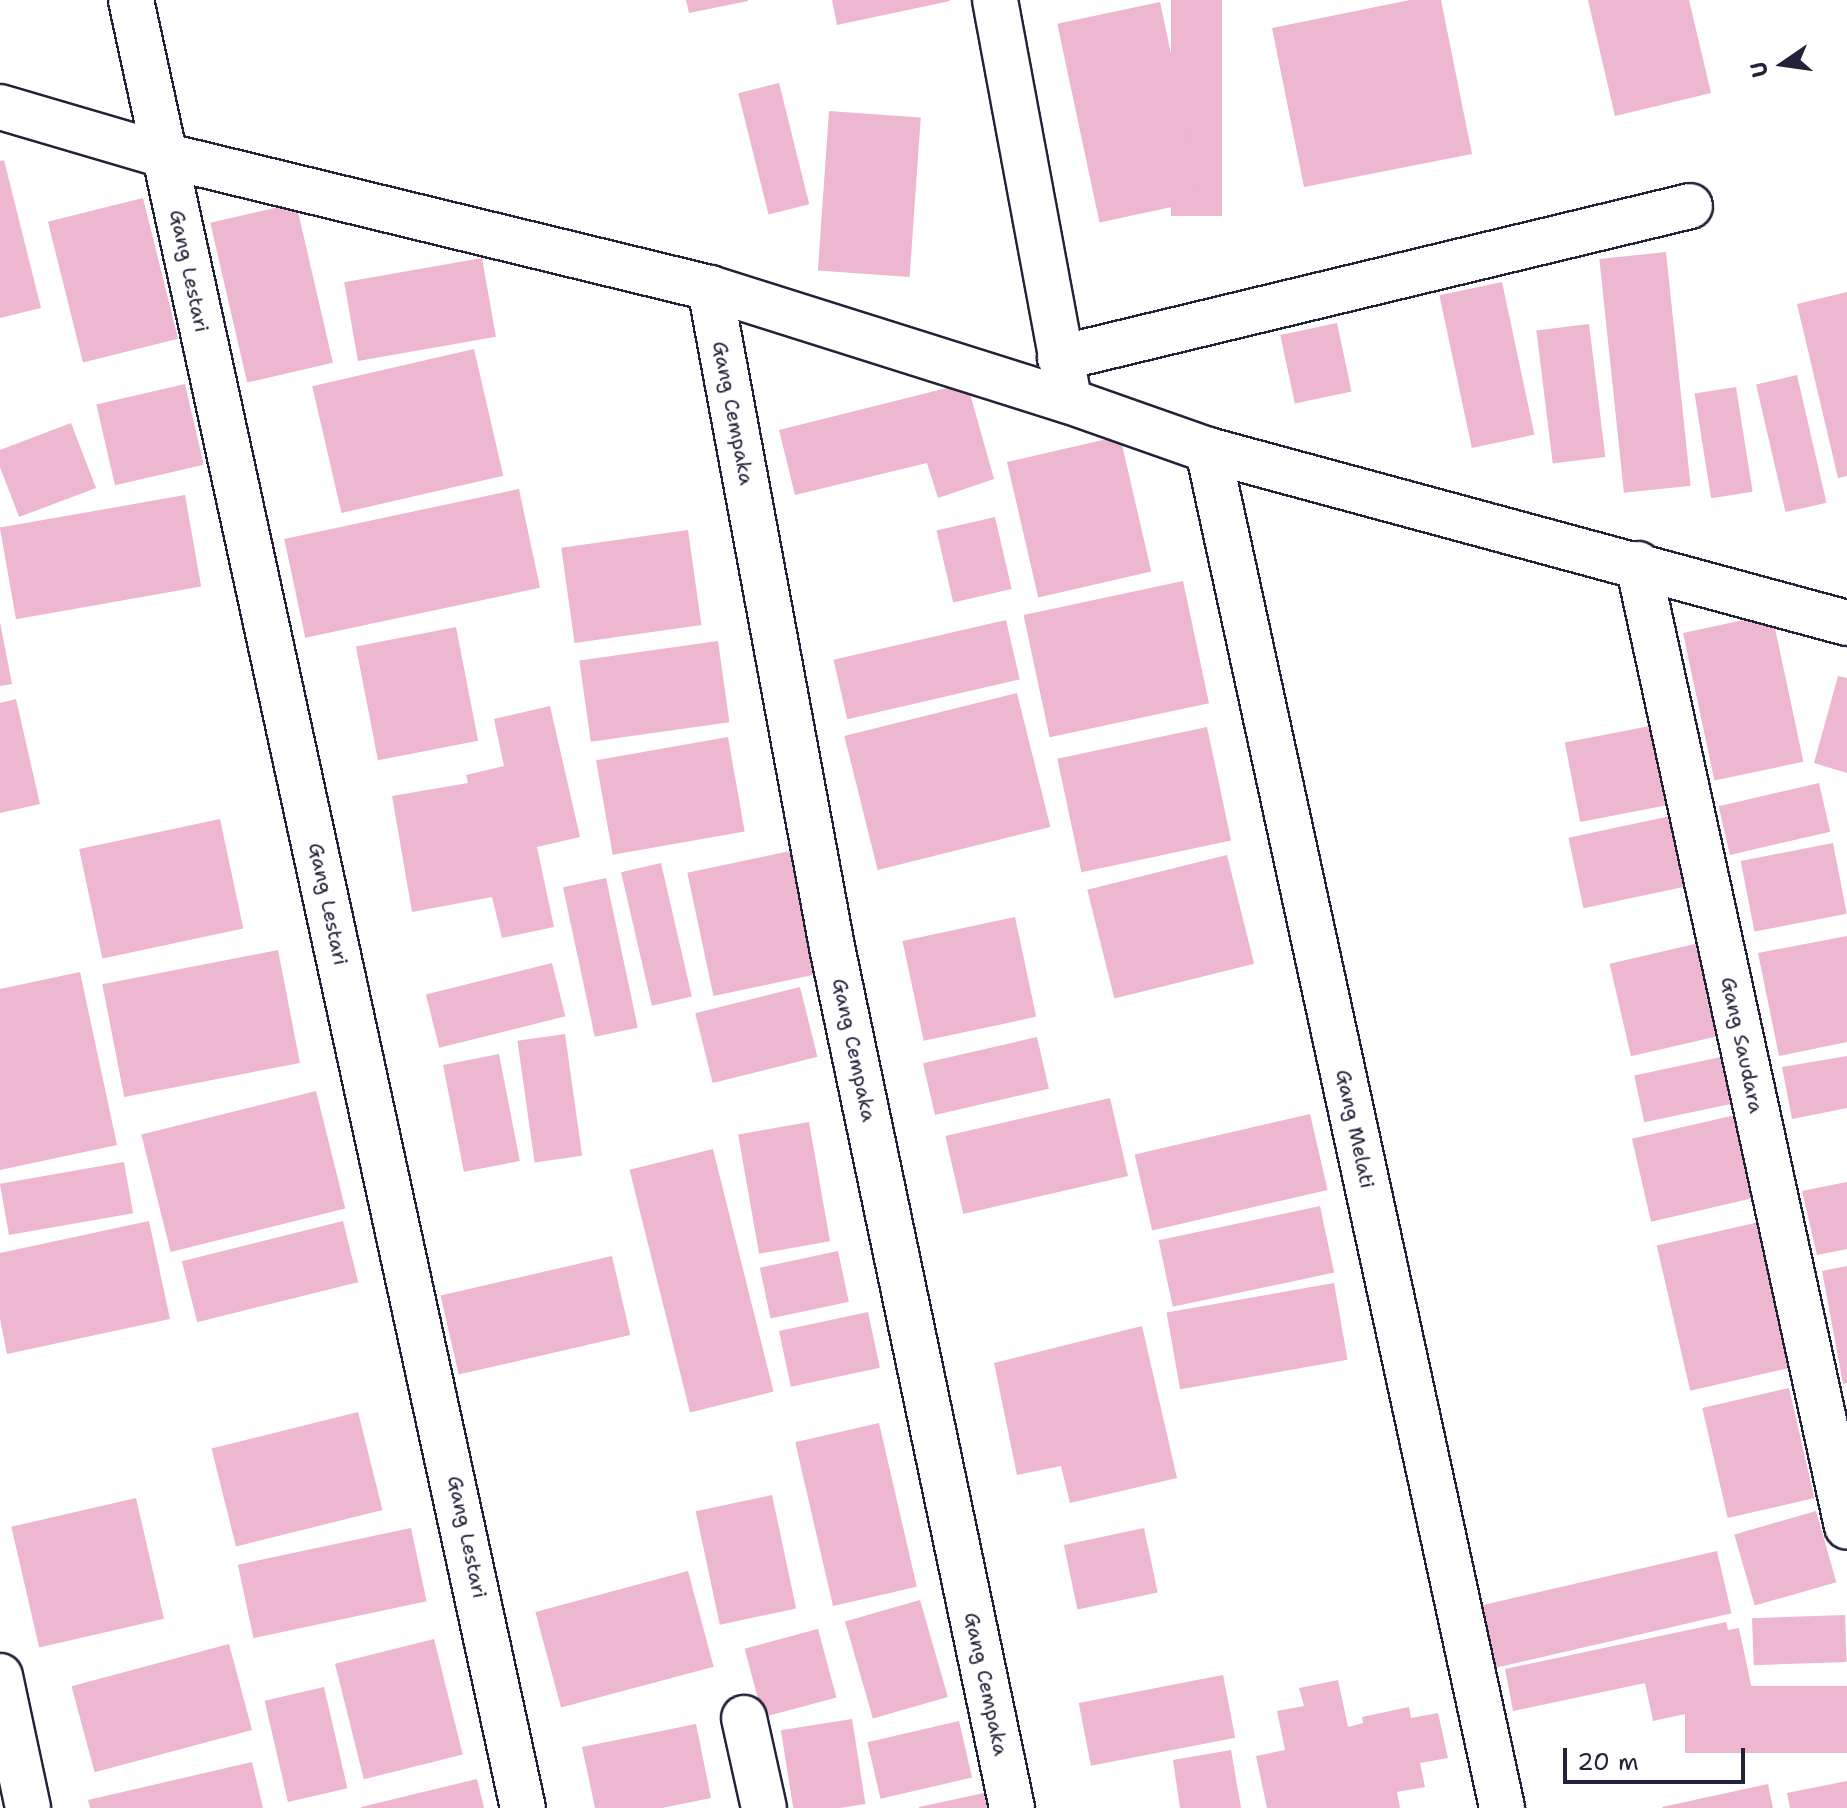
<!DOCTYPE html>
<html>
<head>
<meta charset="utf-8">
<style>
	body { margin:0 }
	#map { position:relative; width:1847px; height:1808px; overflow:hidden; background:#fff; font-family:"Shantell Sans",sans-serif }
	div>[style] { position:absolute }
	.building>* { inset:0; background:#edb7cf; transform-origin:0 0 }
	.roads { filter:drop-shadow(2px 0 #22223b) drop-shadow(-2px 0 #22223b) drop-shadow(0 2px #22223b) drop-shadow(0 -2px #22223b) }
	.minor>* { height:44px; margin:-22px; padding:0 22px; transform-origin:22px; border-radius:22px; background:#fff }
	span { translate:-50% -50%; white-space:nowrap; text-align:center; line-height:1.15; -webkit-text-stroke:8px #fff; paint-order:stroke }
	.street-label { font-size:20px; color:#22223b }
	.north { position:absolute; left:1743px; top:24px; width:80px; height:80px; -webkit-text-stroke:6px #fff; paint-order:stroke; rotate:257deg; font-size:22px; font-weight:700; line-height:32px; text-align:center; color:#22223b }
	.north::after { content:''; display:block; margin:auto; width:28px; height:36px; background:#22223b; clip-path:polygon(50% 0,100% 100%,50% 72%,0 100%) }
	.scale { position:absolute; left:1563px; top:1748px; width:182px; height:36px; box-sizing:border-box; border:4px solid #22223b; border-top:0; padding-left:10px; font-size:24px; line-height:28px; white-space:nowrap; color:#22223b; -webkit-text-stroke:6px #fff; paint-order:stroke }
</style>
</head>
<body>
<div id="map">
	<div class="building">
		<div style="clip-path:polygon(686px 0,748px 0,748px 1px,689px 13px)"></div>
		<div style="clip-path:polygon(832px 0,950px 0,950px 1px,837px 25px)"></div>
		<div style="left:1171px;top:0;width:51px;height:216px"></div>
		<div style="clip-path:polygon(1410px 0,1441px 0,1472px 154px,1304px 187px,1272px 28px)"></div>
		<div style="clip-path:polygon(1588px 0,1689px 0,1711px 93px,1615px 116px)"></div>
		<div style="left:1160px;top:2px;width:203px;height:105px;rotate:78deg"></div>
		<div style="left:779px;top:83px;width:125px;height:42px;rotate:76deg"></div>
		<div style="left:829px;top:111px;width:92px;height:160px;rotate:4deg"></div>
		<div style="clip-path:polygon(4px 160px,41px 308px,0 318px,0 161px)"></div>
		<div style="left:143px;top:198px;width:145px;height:98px;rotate:76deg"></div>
		<div style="left:296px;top:203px;width:164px;height:88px;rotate:77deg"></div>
		<div style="left:1666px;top:252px;width:235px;height:67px;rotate:84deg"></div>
		<div style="left:482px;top:258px;width:80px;height:140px;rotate:80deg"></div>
		<div style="left:1502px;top:282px;width:156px;height:64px;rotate:78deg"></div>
		<div style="clip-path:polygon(1847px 292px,1847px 476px,1838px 478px,1797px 304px)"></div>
		<div style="left:1337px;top:323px;width:70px;height:58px;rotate:78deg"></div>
		<div style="left:1589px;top:324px;width:134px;height:53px;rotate:83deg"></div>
		<div style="left:474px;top:349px;width:130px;height:166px;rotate:77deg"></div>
		<div style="left:1797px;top:375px;width:131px;height:42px;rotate:77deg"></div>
		<div style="clip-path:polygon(967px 383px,994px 479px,938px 498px,927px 463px,795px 495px,779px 430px)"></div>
		<div style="left:185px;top:384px;width:83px;height:91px;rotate:77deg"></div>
		<div style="left:1736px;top:387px;width:106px;height:42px;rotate:81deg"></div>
		<div style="clip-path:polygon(71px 423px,96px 488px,19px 517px,0 467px,0 450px)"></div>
		<div style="left:1120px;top:436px;width:139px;height:116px;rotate:77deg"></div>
		<div style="left:519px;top:489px;width:101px;height:240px;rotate:78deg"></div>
		<div style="left:185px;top:495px;width:93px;height:188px;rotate:80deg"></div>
		<div style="left:995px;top:517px;width:74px;height:60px;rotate:77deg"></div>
		<div style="left:688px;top:530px;width:96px;height:128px;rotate:82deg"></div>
		<div style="left:1183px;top:581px;width:125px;height:163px;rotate:78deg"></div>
		<div style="left:1772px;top:614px;width:151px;height:91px;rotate:78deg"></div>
		<div style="left:1006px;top:620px;width:61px;height:177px;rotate:77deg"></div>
		<div style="clip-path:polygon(0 622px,12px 684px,0 686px)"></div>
		<div style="left:456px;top:627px;width:116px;height:102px;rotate:79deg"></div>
		<div style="left:718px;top:641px;width:82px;height:140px;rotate:82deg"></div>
		<div style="clip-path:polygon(1838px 676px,1847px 678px,1847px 773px,1814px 763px)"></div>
		<div style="left:1017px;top:693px;width:138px;height:178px;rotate:76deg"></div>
		<div style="clip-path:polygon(16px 699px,40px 804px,0 813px,0 703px)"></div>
		<div style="clip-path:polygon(550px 706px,580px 837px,537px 847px,554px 927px,502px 938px,492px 897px,412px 912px,392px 796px,468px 783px,466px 775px,504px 766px,494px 719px)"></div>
		<div style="left:1660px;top:724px;width:81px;height:97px;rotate:79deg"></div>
		<div style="left:1207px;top:727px;width:116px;height:153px;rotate:78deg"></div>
		<div style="left:728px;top:737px;width:96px;height:134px;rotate:80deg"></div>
		<div style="left:1819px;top:783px;width:50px;height:103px;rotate:77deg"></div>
		<div style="left:1680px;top:814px;width:72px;height:114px;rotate:78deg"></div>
		<div style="left:220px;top:819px;width:112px;height:144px;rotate:78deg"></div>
		<div style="left:1833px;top:843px;width:72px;height:94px;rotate:79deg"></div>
		<div style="left:790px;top:851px;width:126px;height:105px;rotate:78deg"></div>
		<div style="left:1227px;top:855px;width:112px;height:144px;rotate:76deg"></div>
		<div style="left:661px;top:863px;width:137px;height:41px;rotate:77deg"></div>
		<div style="left:606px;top:878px;width:153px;height:44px;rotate:78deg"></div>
		<div style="left:1015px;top:917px;width:102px;height:115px;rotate:78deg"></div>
		<div style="clip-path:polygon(1847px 936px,1847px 1042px,1779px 1056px,1758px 953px)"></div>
		<div style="left:1708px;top:941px;width:95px;height:101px;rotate:77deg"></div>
		<div style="left:278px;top:950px;width:115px;height:179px;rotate:79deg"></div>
		<div style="left:552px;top:963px;width:55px;height:130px;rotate:76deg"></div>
		<div style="clip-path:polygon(80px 972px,117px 1145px,0 1170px,0 989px)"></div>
		<div style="left:800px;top:987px;width:72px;height:108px;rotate:76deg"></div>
		<div style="left:565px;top:1034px;width:123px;height:48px;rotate:82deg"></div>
		<div style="left:1037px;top:1037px;width:53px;height:117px;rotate:77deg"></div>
		<div style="left:499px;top:1054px;width:109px;height:57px;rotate:79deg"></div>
		<div style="left:1735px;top:1054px;width:48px;height:103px;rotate:78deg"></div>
		<div style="clip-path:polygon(1847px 1056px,1847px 1108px,1792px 1119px,1782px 1067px)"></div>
		<div style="left:316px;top:1091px;width:121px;height:180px;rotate:76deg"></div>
		<div style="left:1110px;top:1098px;width:80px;height:169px;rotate:77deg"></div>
		<div style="left:1744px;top:1113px;width:85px;height:115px;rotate:77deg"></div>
		<div style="left:1310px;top:1114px;width:78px;height:180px;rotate:77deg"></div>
		<div style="left:809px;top:1122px;width:121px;height:72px;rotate:80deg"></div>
		<div style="left:713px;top:1149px;width:250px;height:86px;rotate:76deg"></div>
		<div style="left:124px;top:1162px;width:52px;height:126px;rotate:80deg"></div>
		<div style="clip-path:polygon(1847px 1182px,1847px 1249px,1817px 1255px,1802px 1191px)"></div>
		<div style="left:1320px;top:1206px;width:68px;height:165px;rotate:78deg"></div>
		<div style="clip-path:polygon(149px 1221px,170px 1319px,7px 1354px,0 1319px,0 1253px)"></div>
		<div style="left:343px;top:1221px;width:63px;height:166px;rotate:76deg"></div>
		<div style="left:1759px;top:1222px;width:149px;height:105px;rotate:77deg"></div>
		<div style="left:838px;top:1251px;width:52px;height:80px;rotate:78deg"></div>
		<div style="left:612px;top:1256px;width:81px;height:176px;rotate:77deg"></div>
		<div style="clip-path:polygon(1847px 1266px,1847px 1383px,1843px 1384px,1822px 1271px)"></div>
		<div style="left:1334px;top:1283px;width:78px;height:170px;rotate:80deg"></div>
		<div style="left:868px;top:1312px;width:57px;height:91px;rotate:78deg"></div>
		<div style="clip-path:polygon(1142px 1326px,1177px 1478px,1070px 1503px,1061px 1466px,1017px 1475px,994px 1363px)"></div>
		<div style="left:1789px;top:1388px;width:113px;height:89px;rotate:77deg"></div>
		<div style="left:358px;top:1412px;width:101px;height:151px;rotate:76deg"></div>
		<div style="left:879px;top:1423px;width:168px;height:86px;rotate:77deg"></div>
		<div style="left:772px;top:1495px;width:116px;height:78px;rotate:78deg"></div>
		<div style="left:136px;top:1498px;width:124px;height:128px;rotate:77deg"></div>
		<div style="left:1816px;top:1511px;width:74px;height:85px;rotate:74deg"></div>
		<div style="left:411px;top:1528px;width:75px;height:177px;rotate:78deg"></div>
		<div style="left:1144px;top:1528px;width:66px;height:82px;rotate:78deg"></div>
		<div style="left:1717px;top:1551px;width:64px;height:242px;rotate:77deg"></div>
		<div style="left:688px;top:1571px;width:99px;height:158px;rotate:75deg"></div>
		<div style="left:920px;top:1600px;width:101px;height:78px;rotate:74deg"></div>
		<div style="left:1845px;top:1615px;width:47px;height:93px;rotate:88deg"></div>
		<div style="clip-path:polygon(1726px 1622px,1728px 1630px,1739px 1628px,1754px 1699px,1653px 1721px,1645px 1683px,1513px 1711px,1505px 1669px)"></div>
		<div style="left:818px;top:1629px;width:71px;height:76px;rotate:75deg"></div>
		<div style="left:434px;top:1639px;width:119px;height:102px;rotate:76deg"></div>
		<div style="left:229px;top:1644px;width:89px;height:163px;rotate:75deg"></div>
		<div style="left:1223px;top:1675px;width:64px;height:147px;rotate:79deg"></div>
		<div style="clip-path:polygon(1338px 1680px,1348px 1727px,1363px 1723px,1362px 1717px,1409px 1707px,1411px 1718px,1438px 1713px,1448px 1758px,1420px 1763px,1425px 1787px,1397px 1792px,1400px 1808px,1267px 1808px,1256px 1756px,1285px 1750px,1277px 1711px,1304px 1706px,1299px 1688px)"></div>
		<div style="left:1847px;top:1686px;width:67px;height:162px;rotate:90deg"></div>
		<div style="left:324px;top:1687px;width:104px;height:61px;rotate:77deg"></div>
		<div style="left:852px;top:1719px;width:86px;height:72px;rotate:81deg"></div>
		<div style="left:959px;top:1721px;width:58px;height:94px;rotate:77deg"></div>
		<div style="clip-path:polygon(696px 1724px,711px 1798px,662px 1808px,595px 1808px,582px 1747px)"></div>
		<div style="clip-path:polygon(1231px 1750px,1241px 1808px,1180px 1808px,1173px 1760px)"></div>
		<div style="clip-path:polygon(252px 1762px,263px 1808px,90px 1808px,88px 1800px)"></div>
		<div style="clip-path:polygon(477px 1779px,484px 1808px,361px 1808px,361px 1807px)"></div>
		<div style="clip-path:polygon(1847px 1781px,1847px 1808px,1790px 1808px,1787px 1793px)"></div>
		<div style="clip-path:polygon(1768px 1784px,1773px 1808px,1663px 1808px,1662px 1807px)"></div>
		<div style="clip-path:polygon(984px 1793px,987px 1808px,919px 1808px,919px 1807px)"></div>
	</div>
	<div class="roads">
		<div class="minor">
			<div style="left:131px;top:0;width:1850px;rotate:77.77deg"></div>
			<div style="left:995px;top:0;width:394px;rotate:79.5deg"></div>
			<div style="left:0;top:107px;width:170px;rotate:16.4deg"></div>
			<div style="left:163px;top:155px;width:563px;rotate:13.67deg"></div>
			<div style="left:710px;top:288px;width:376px;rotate:17.5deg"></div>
			<div style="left:1069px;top:401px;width:147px;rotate:19.4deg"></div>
			<div style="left:1208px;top:450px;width:662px;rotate:15.15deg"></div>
			<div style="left:710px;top:288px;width:670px;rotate:79.51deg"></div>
			<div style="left:832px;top:947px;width:880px;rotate:78.19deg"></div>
			<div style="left:1060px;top:358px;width:648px;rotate:-13.56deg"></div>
			<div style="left:1208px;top:450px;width:1389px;rotate:77.78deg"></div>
			<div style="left:1638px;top:564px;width:985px;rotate:77.75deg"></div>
			<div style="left:0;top:1676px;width:135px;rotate:78deg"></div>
			<div style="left:744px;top:1718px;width:92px;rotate:77.5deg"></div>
		</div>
	</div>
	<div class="street-label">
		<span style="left:189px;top:271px;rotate:78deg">Gang Lestari</span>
		<span style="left:733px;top:413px;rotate:79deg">Gang Cempaka</span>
		<span style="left:328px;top:904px;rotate:78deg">Gang Lestari</span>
		<span style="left:1742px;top:1045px;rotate:78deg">Gang Saudara</span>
		<span style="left:854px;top:1050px;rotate:78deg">Gang Cempaka</span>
		<span style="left:1355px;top:1129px;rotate:78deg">Gang Melati</span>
		<span style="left:467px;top:1537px;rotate:78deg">Gang Lestari</span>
		<span style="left:986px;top:1684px;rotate:78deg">Gang Cempaka</span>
	</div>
	<div class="north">U</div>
	<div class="scale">20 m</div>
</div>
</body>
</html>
